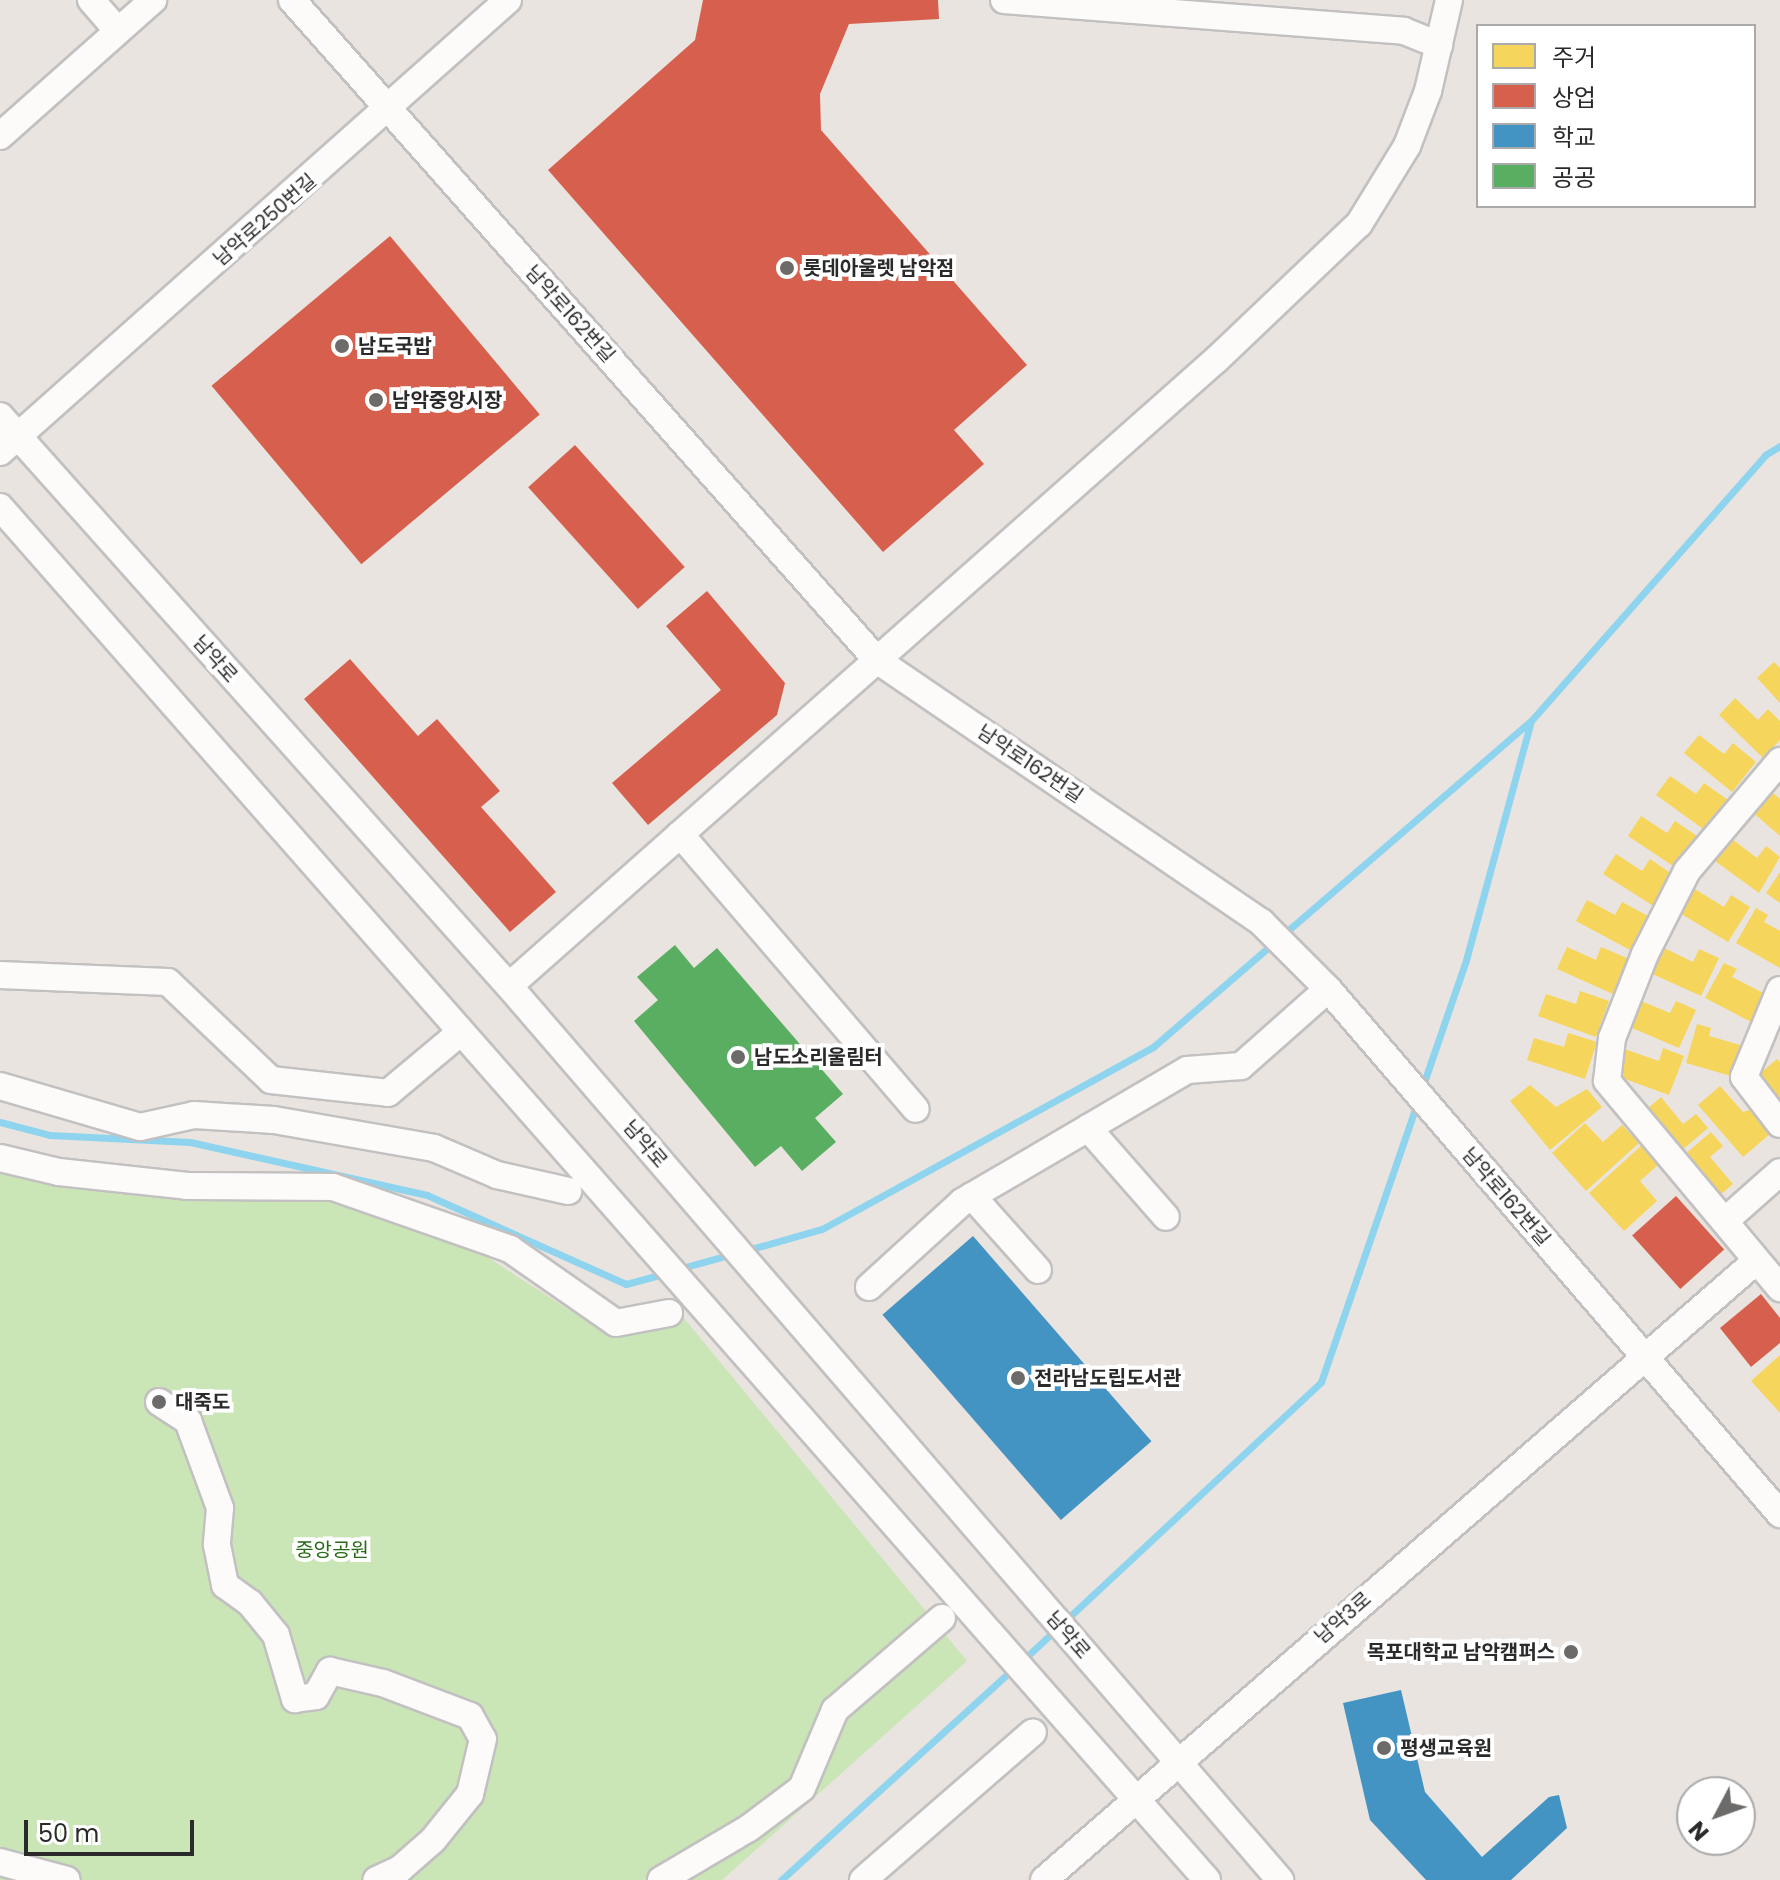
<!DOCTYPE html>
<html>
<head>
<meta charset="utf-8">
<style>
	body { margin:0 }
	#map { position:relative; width:1780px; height:1880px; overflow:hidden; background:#e9e4df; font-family:Poppins,"Noto Sans KR",sans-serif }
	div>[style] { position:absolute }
	.green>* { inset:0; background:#cae5b6 }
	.homes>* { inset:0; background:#f6d55c }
	.shops>* { inset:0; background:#d6604d; transform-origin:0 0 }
	.schools>* { inset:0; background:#4393c3; transform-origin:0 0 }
	.public>* { inset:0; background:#5aae61 }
	.stream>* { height:7px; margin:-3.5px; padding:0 3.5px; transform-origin:3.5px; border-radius:3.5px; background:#8fd4ee }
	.roads { filter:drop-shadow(2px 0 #c2c0c1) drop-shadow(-2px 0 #c2c0c1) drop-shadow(0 2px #c2c0c1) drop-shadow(0 -2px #c2c0c1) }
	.minor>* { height:26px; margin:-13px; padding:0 13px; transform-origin:13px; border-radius:13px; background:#fcfbfa }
	.dots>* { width:22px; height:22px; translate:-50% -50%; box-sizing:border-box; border:4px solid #fff; border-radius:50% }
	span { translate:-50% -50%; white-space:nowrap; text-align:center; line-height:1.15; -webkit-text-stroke:8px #fff; paint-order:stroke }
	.street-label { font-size:20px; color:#2a2a2a }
	.poi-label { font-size:20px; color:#2a2a2a; font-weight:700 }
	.left { translate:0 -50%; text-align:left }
	.right { translate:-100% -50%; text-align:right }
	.park-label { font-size:20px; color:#276a17 }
	.legend { position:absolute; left:1476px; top:24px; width:280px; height:184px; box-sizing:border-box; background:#fff; border:2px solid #aaa; margin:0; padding:10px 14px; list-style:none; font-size:24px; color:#2a2a2a }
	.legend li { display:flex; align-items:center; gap:16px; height:40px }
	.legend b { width:40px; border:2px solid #aaa }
	.north { position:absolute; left:1676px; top:1776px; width:80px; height:80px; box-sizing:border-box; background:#fff; border:2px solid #aaa; border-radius:50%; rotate:229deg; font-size:22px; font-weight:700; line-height:32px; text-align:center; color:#2a2a2a }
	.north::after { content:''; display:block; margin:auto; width:28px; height:36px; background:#6d6b69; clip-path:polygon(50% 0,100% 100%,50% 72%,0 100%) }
	.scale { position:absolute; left:24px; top:1820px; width:170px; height:36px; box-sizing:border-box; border:4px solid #2a2a2a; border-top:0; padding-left:10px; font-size:24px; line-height:28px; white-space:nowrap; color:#2a2a2a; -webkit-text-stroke:6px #fff; paint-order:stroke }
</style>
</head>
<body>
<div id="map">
	<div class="green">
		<div style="clip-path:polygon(0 1166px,397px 1199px,580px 1317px,673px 1305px,967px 1661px,722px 1880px,0 1880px)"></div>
	</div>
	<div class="homes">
		<div style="clip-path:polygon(1774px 662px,1780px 668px,1780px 703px,1757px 678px)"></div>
		<div style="clip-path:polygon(1735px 698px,1758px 720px,1768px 709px,1780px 721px,1780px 740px,1763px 758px,1719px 715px)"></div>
		<div style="clip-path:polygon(1699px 735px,1724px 754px,1733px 743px,1756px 762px,1732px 792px,1684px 753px)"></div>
		<div style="clip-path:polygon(1670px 776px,1696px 794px,1704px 783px,1728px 800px,1706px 831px,1656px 795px)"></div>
		<div style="clip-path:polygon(1768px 789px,1780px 799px,1780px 836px,1750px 810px)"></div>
		<div style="clip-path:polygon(1641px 816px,1667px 833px,1675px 821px,1700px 838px,1679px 870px,1628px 836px)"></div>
		<div style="clip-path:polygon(1728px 836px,1757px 858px,1766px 846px,1780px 857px,1759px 893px,1711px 858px)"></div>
		<div style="clip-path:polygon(1616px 854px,1642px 871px,1650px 859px,1675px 876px,1655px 907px,1603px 874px)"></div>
		<div style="clip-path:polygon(1780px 872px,1780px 903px,1766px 893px)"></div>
		<div style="clip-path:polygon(1693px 888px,1724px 907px,1731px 895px,1750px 907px,1728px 942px,1678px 912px)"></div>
		<div style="clip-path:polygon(1587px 900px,1615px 915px,1622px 902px,1648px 916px,1630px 950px,1576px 921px)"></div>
		<div style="clip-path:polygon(1756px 908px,1768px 915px,1764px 922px,1780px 931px,1780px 968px,1736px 943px)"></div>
		<div style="clip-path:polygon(1660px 946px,1693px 962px,1699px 949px,1719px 958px,1701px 996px,1648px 972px)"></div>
		<div style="clip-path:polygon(1567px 947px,1596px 960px,1601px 947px,1629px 959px,1613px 994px,1557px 969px)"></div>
		<div style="clip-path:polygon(1724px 963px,1737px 969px,1732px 977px,1767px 995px,1753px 1023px,1705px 998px)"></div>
		<div style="clip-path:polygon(1580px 991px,1609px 1001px,1596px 1037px,1538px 1016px,1546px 994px,1576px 1004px)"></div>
		<div style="clip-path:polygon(1636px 999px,1670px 1013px,1676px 1001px,1696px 1010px,1679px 1048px,1625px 1025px)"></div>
		<div style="clip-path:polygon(1697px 1024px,1711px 1028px,1709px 1036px,1747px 1047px,1738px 1078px,1686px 1063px)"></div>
		<div style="clip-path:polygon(1568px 1033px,1597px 1042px,1585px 1079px,1527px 1060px,1534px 1038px,1564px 1047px)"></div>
		<div style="clip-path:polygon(1663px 1048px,1684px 1056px,1669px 1095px,1614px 1075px,1624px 1049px,1659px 1061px)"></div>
		<div style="clip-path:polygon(1777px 1059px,1780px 1062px,1780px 1117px,1750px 1082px)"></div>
		<div style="clip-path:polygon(1530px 1085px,1556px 1107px,1587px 1089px,1602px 1107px,1550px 1150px,1510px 1101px)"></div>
		<div style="clip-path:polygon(1720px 1086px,1743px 1112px,1759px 1107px,1777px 1128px,1743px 1157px,1698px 1105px)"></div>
		<div style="clip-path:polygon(1661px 1097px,1683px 1124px,1696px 1114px,1708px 1128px,1674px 1157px,1639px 1116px)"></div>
		<div style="clip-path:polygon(1585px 1123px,1603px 1142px,1622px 1125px,1639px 1143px,1586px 1191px,1552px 1153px)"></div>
		<div style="clip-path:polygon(1711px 1132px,1723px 1146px,1710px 1157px,1733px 1184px,1712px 1202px,1677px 1161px)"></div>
		<div style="clip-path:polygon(1642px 1145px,1659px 1164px,1640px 1181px,1657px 1201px,1624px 1231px,1589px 1193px)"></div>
		<div style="clip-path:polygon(1780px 1355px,1780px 1413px,1751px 1381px)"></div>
	</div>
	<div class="shops">
		<div style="clip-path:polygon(703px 0,938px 0,939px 19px,849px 24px,820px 94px,821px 130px,1027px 365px,954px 430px,984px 464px,883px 552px,548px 170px,695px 40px)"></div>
		<div style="left:390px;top:236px;width:233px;height:233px;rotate:50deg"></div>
		<div style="left:575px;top:445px;width:164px;height:63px;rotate:48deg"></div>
		<div style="clip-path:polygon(707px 591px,785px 683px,777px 715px,648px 825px,612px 783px,721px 690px,666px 626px)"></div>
		<div style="clip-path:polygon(350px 659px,418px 736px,437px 719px,500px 791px,481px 807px,556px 892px,510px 932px,304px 699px)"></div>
		<div style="left:1676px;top:1196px;width:72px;height:59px;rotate:48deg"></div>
		<div style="clip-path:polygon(1761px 1294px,1780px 1318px,1780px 1343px,1751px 1367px,1720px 1328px)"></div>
	</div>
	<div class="schools">
		<div style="left:973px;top:1236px;width:272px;height:120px;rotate:49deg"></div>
		<div style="clip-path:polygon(1401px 1690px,1425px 1792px,1482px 1857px,1549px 1797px,1559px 1795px,1567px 1828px,1511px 1880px,1426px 1880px,1370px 1820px,1343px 1703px)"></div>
	</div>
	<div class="public">
		<div style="clip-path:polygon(675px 945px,694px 968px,717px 948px,843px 1094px,815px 1118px,836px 1142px,802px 1171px,781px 1146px,755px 1167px,634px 1021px,658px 1000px,637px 977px)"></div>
	</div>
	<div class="stream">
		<div style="left:1422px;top:1088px;width:135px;rotate:-71deg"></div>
		<div style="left:1466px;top:960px;width:245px;rotate:-74.8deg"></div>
		<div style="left:0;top:1122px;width:52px;rotate:14.6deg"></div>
		<div style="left:50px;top:1135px;width:140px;rotate:2.9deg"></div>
		<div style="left:190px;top:1142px;width:243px;rotate:12.6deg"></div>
		<div style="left:427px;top:1195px;width:218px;rotate:24.1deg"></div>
		<div style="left:626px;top:1284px;width:42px;rotate:-15deg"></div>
		<div style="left:744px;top:1251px;width:81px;rotate:-15.8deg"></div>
		<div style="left:822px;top:1229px;width:378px;rotate:-28.8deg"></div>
		<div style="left:1153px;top:1047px;width:498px;rotate:-40.8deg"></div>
		<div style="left:1530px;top:722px;width:356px;rotate:-48.6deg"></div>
		<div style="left:1765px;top:455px;width:17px;rotate:-31deg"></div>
		<div style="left:678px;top:1269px;width:56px;rotate:-15.5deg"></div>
		<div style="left:1022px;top:1661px;width:409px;rotate:-43deg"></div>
		<div style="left:1321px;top:1382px;width:295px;rotate:-71deg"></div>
		<div style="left:781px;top:1880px;width:314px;rotate:-42.3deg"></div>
	</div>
	<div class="roads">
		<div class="minor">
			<div style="left:91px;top:0;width:41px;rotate:48.9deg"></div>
			<div style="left:292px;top:0;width:882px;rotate:48.45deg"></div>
			<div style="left:877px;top:660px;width:465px;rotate:34.3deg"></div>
			<div style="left:1261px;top:922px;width:95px;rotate:45deg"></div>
			<div style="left:1328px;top:989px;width:693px;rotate:49.27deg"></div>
			<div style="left:1004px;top:0;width:401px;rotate:4.4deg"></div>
			<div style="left:1404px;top:31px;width:38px;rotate:22deg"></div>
			<div style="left:0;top:136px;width:205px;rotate:-41.6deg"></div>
			<div style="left:0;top:416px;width:764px;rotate:48.24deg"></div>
			<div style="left:509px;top:986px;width:1181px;rotate:49.22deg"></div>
			<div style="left:0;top:452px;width:680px;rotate:-41.66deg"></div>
			<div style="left:0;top:507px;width:1828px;rotate:48.68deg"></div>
			<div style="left:1780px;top:761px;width:144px;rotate:130.2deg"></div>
			<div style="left:1687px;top:871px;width:93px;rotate:116.8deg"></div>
			<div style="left:1645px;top:954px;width:90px;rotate:111.4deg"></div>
			<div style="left:1612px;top:1038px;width:43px;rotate:96.6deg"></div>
			<div style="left:1607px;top:1081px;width:270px;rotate:50.1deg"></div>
			<div style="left:680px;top:834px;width:362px;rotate:49.4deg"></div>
			<div style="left:0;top:975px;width:168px;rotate:2.4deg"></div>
			<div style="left:168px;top:982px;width:142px;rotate:43.6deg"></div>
			<div style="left:271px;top:1080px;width:118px;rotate:6.3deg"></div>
			<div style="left:388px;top:1093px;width:95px;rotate:-39.9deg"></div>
			<div style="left:509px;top:986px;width:946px;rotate:-41.53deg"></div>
			<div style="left:1217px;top:359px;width:196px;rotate:-43.6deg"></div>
			<div style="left:1359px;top:224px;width:92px;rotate:-58.4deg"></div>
			<div style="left:1407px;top:146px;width:59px;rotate:-69.1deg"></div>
			<div style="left:1428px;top:91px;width:93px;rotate:-77deg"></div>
			<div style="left:1780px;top:990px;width:94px;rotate:112.5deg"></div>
			<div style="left:1744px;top:1077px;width:59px;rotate:52.5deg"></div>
			<div style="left:0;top:1086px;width:146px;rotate:16.3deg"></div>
			<div style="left:140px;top:1127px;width:55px;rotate:-12.5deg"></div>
			<div style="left:194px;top:1115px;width:80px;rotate:3.6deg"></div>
			<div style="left:274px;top:1120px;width:162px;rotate:9.9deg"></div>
			<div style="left:434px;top:1148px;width:69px;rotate:23.2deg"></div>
			<div style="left:497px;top:1175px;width:73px;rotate:12.7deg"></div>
			<div style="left:1088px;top:1128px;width:118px;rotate:48.8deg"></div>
			<div style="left:0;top:1158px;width:61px;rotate:13.3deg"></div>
			<div style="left:59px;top:1172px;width:129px;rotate:6.2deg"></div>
			<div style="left:187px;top:1186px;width:146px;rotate:0.4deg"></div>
			<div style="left:333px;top:1187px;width:188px;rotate:19.3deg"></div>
			<div style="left:510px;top:1249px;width:129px;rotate:34.9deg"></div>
			<div style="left:616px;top:1323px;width:54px;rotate:-10.7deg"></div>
			<div style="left:972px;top:1196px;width:99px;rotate:48.3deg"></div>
			<div style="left:1726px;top:1220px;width:72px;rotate:-41.6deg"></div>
			<div style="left:869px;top:1287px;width:126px;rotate:-42.4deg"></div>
			<div style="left:962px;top:1202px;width:261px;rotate:-30.4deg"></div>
			<div style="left:1187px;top:1070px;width:54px;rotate:-4.2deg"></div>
			<div style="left:1241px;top:1066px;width:116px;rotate:-41.5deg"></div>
			<div style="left:159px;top:1402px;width:35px;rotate:33deg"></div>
			<div style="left:188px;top:1421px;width:93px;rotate:69.8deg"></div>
			<div style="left:220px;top:1508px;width:37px;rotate:95deg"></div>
			<div style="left:217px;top:1545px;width:41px;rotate:78.7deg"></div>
			<div style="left:225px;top:1585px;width:31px;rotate:36deg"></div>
			<div style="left:250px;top:1603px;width:41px;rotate:50.9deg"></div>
			<div style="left:276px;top:1635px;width:67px;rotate:73.5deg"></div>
			<div style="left:295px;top:1699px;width:21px;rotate:-8deg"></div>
			<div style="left:316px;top:1696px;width:29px;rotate:-61deg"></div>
			<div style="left:330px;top:1671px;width:54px;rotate:12.8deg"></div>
			<div style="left:383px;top:1683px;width:93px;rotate:20.8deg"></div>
			<div style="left:470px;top:1716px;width:26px;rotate:61deg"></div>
			<div style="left:483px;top:1739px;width:57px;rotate:103.3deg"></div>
			<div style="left:470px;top:1794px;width:59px;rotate:128.8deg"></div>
			<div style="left:433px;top:1840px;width:44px;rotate:138.7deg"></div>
			<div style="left:400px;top:1869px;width:26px;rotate:155deg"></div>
			<div style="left:0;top:1862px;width:69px;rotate:15deg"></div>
			<div style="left:661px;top:1880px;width:102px;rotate:-30.6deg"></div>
			<div style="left:749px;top:1828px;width:66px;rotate:-37deg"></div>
			<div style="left:802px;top:1788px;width:85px;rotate:-67.1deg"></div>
			<div style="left:835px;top:1710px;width:141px;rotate:-40.7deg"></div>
			<div style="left:863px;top:1880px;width:225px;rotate:-41deg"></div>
			<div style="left:1044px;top:1880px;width:943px;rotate:-41deg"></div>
		</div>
	</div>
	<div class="dots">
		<div style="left:787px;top:268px;background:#6d6b69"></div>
		<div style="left:342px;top:346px;background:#6d6b69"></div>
		<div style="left:376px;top:400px;background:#6d6b69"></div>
		<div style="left:738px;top:1057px;background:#6d6b69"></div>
		<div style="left:1018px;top:1378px;background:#6d6b69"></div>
		<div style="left:159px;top:1402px;background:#6d6b69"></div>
		<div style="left:1571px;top:1652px;background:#6d6b69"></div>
		<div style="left:1384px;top:1748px;background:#6d6b69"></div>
	</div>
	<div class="street-label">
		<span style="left:265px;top:220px;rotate:-41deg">남악로250번길</span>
		<span style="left:570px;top:314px;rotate:48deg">남악로162번길</span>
		<span style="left:215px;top:659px;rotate:48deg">남악로</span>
		<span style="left:1030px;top:764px;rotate:34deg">남악로162번길</span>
		<span style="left:645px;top:1144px;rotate:49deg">남악로</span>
		<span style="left:1506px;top:1197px;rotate:49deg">남악로162번길</span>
		<span style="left:1343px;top:1618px;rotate:-41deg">남악3로</span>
		<span style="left:1068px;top:1635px;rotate:49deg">남악로</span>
	</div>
	<div class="poi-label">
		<span class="left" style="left:803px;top:268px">롯데아울렛 남악점</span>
		<span class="left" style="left:358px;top:346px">남도국밥</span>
		<span class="left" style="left:392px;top:400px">남악중앙시장</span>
		<span class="left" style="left:754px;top:1057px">남도소리울림터</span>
		<span class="left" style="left:1034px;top:1378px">전라남도립도서관</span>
		<span class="left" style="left:175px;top:1402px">대죽도</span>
		<span class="right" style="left:1555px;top:1652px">목포대학교 남악캠퍼스</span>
		<span class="left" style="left:1400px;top:1748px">평생교육원</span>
	</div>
	<div class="park-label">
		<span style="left:332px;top:1550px">중앙공원</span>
	</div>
	<ul class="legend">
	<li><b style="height:22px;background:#f6d55c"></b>주거</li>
	<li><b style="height:22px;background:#d6604d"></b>상업</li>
	<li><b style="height:22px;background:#4393c3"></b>학교</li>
	<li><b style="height:22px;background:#5aae61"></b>공공</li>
	</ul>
	<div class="north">N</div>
	<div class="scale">50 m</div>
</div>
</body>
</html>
